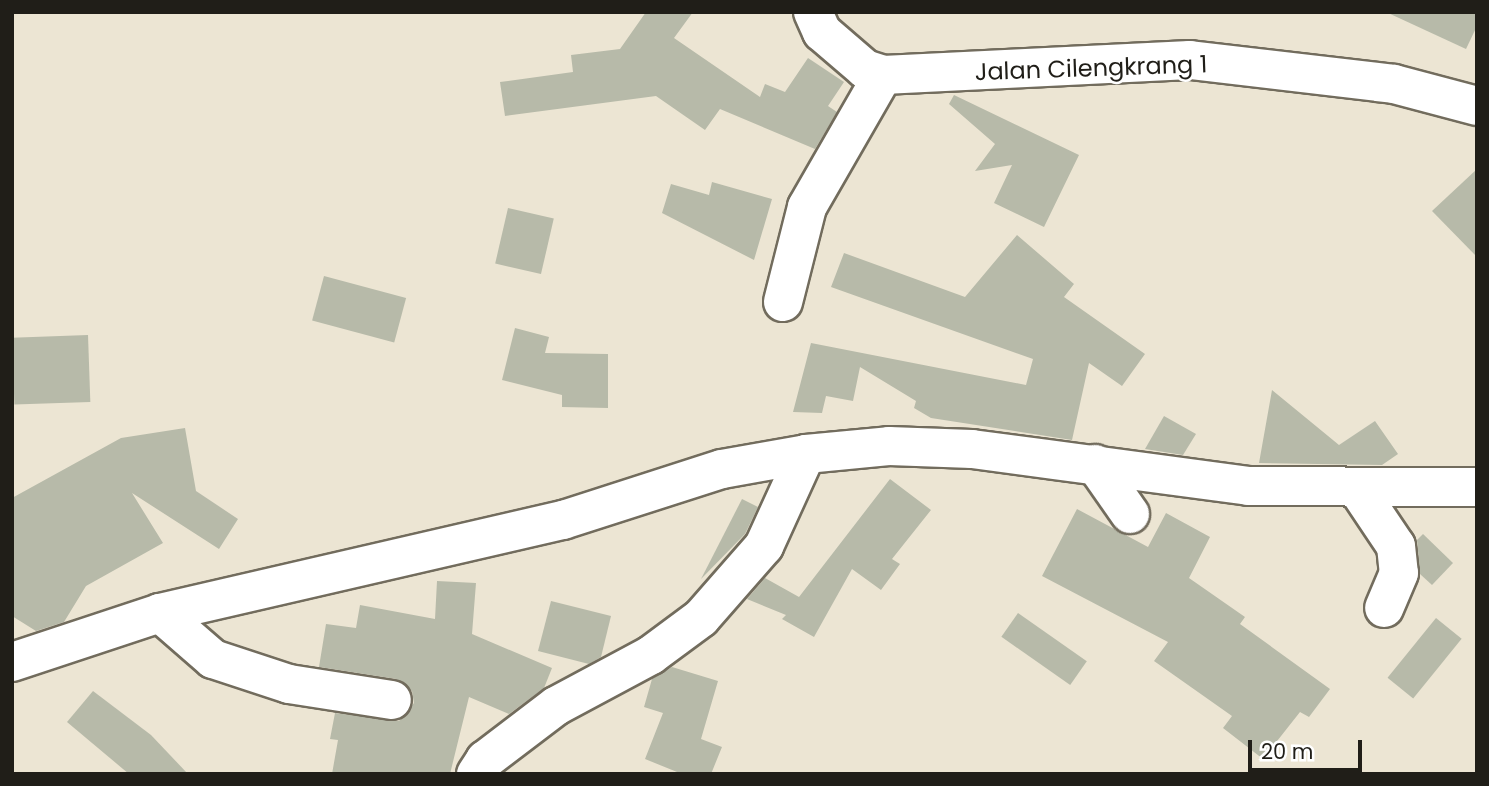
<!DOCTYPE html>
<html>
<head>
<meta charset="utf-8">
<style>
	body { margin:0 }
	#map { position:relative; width:1489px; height:786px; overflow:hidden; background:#ece5d3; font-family:Poppins,sans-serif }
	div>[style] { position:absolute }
	.building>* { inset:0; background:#b7baa9; transform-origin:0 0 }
	.roads { filter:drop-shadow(2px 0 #726c5d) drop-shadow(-2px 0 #726c5d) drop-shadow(0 2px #726c5d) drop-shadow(0 -2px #726c5d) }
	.minor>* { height:38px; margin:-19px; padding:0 19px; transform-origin:19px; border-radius:19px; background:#fff }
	span { translate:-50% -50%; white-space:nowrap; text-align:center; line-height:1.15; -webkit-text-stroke:5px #fff; paint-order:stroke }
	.street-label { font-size:24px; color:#201e18 }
	.frame { position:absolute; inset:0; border:14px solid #201e18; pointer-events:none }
	.scale { position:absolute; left:1248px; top:740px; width:114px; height:32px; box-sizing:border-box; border:4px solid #201e18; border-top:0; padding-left:9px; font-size:21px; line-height:24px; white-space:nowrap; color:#201e18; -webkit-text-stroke:5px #fff; paint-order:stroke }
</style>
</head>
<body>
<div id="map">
	<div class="building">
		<div style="clip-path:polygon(646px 12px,693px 12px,674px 38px,760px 97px,765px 84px,785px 92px,808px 58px,844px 82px,828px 106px,837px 112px,815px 149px,720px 109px,705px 130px,656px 96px,505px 116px,500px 82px,573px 72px,571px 55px,620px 49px)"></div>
		<div style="clip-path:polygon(1386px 12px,1477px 12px,1477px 26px,1466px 49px)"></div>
		<div style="clip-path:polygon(954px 95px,1079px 155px,1044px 227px,994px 203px,1012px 165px,975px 171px,995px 144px,949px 104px)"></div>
		<div style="clip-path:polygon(1477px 169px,1477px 257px,1432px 211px)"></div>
		<div style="clip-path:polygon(712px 182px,772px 199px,754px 260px,662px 213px,671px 184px,709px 195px)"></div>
		<div style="left:508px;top:208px;width:47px;height:57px;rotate:13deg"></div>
		<div style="clip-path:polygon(1017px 235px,1074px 284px,1064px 297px,1145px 354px,1122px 386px,1089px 363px,1072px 440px,931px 418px,914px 408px,916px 401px,860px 367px,853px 401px,826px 396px,822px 413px,793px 412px,811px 343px,1026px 385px,1033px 359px,831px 287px,844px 253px,965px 297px)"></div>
		<div style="left:324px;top:276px;width:85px;height:46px;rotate:15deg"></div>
		<div style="clip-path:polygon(515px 328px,549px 337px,545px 353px,608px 354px,608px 408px,562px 407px,562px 395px,502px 380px)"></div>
		<div style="left:88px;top:335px;width:67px;height:76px;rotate:88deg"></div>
		<div style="clip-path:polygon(1272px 390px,1339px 445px,1375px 421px,1398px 454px,1382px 465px,1259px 463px)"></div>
		<div style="clip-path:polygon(1164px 416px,1196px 434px,1183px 455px,1145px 449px)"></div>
		<div style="clip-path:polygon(185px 428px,196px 491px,238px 519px,219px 549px,132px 493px,163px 543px,86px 586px,64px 622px,36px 631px,12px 616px,12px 498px,121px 438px)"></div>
		<div style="clip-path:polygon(890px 479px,931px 510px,892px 559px,900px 564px,881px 590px,852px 569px,814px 637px,782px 619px,786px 615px,747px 599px,765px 578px,799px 597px)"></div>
		<div style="clip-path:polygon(742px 499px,758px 507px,745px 534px,701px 579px)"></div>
		<div style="clip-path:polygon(1077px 509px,1148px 547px,1166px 513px,1210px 537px,1189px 578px,1245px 617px,1240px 624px,1330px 689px,1309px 717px,1300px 712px,1263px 759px,1223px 728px,1232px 716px,1154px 661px,1168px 642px,1042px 576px)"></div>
		<div style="clip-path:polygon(1423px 534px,1453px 563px,1432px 585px,1420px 574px,1417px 540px)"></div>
		<div style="clip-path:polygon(437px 581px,476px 583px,472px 634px,552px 668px,544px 688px,509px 714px,469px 697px,450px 774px,332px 774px,338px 740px,330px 739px,335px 713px,399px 721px,414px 703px,412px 691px,396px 679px,319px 667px,326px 624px,356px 628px,360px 605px,435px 619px)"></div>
		<div style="clip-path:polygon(551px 601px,611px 616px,601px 657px,589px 664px,538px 651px)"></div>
		<div style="left:1018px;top:613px;width:84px;height:29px;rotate:35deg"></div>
		<div style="left:1436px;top:618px;width:33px;height:77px;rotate:39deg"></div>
		<div style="clip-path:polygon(672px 667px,718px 681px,701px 739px,722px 747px,711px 774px,682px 774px,645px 759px,663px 713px,644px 707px,652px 679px)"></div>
		<div style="clip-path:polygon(93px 691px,151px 735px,188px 774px,129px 774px,67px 722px)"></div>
	</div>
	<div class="roads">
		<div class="minor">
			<div style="left:813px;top:12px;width:22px;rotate:66deg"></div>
			<div style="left:822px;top:32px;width:57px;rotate:40.7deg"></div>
			<div style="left:865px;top:69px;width:19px;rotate:18deg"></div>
			<div style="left:883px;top:75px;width:307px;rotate:-2.8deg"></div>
			<div style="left:1190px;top:60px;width:205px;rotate:6.7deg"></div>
			<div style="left:1394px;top:84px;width:86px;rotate:14.8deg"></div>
			<div style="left:783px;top:302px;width:98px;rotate:-75.8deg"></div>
			<div style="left:807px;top:207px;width:152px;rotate:-60.1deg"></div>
			<div style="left:1095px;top:464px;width:61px;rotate:55deg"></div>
			<div style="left:1359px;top:491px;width:66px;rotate:56.1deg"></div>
			<div style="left:1396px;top:546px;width:27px;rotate:84deg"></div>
			<div style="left:1399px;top:573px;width:38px;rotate:113deg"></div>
			<div style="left:160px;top:613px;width:70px;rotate:41deg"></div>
			<div style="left:213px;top:659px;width:80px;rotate:18.2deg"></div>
			<div style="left:289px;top:684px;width:104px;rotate:8.8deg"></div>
			<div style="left:12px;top:662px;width:156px;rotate:-18.3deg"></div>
			<div style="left:160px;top:613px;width:414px;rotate:-13deg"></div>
			<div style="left:563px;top:520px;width:167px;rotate:-17.8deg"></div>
			<div style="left:722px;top:469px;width:85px;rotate:-10.1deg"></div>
			<div style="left:806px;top:454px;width:83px;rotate:-5.5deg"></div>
			<div style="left:889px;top:446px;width:83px;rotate:2.1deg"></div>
			<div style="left:972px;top:449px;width:278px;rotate:7.6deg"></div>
			<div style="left:1248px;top:486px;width:229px;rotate:0.3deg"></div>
			<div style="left:476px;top:774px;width:17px;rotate:-57deg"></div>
			<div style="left:485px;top:760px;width:89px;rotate:-37.3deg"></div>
			<div style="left:556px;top:706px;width:108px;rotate:-28.2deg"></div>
			<div style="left:651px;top:655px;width:62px;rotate:-36.5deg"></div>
			<div style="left:701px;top:618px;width:96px;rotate:-48.8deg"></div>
			<div style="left:764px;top:546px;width:101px;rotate:-65.5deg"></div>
		</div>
	</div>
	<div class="street-label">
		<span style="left:1091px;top:68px;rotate:-2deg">Jalan Cilengkrang 1</span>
	</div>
	<div class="frame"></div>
	<div class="scale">20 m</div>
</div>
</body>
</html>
